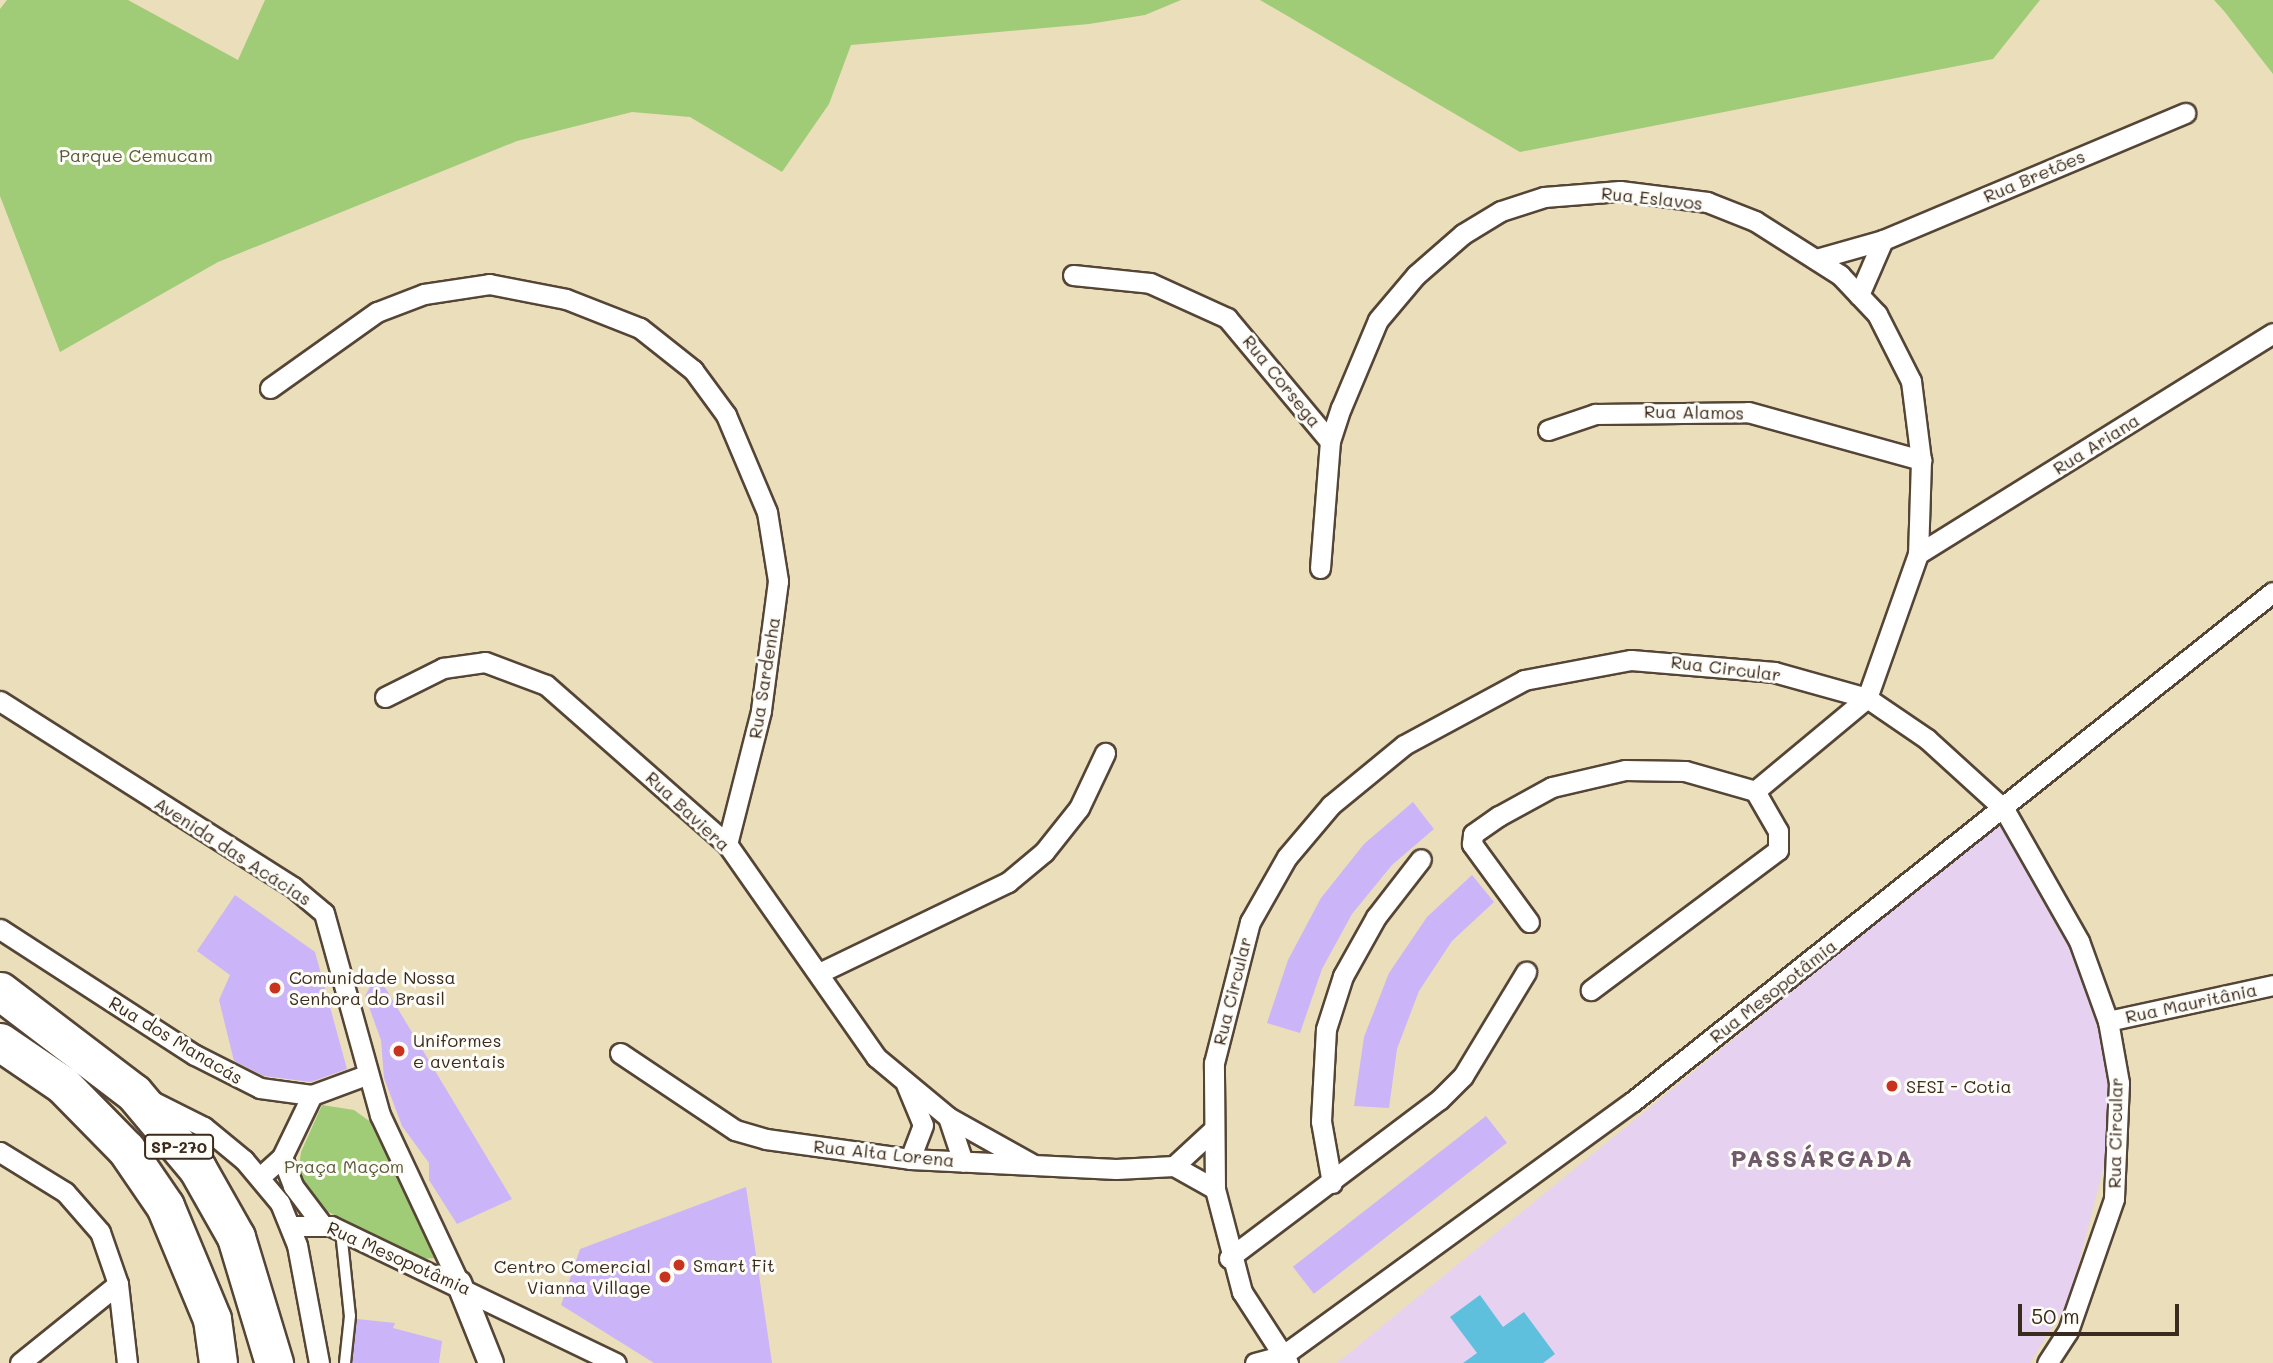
<!DOCTYPE html>
<html>
<head>
<meta charset="utf-8">
<style>
	body { margin:0 }
	#map { position:relative; width:2273px; height:1363px; overflow:hidden; background:#ebdebb; font-family:Mali,sans-serif }
	div>[style] { position:absolute }
	.built>* { inset:0; background:#e6d2f0 }
	.green>* { inset:0; background:#a0cb77 }
	.water>* { inset:0; background:#5fc0de }
	.building>* { inset:0; background:#ccb4f8; transform-origin:0 0 }
	.roads { filter:drop-shadow(2px 0 #554536) drop-shadow(-2px 0 #554536) drop-shadow(0 2px #554536) drop-shadow(0 -2px #554536) }
	.service>* { height:10px; margin:-5px; padding:0 5px; transform-origin:5px; border-radius:5px; background:#fff }
	.minor>* { height:19px; margin:-9.5px; padding:0 9.5px; transform-origin:9.5px; border-radius:9.5px; background:#fff }
	.tertiary>* { height:24px; margin:-12px; padding:0 12px; transform-origin:12px; border-radius:12px; background:#fff }
	.motorway>* { height:37px; margin:-18.5px; padding:0 18.5px; transform-origin:18.5px; border-radius:18.5px; background:#fff }
	.dots>* { width:19px; height:19px; translate:-50% -50%; box-sizing:border-box; border:4px solid #fdfcf7; border-radius:50% }
	span { translate:-50% -50%; white-space:nowrap; text-align:center; line-height:1.15; -webkit-text-stroke:6px #fdfcf7; paint-order:stroke }
	.shield-label span { padding:2px 5px; background:#fdfcf7; border:2px solid; border-radius:5px; -webkit-text-stroke-width:0 }
	.shield-label { font-size:16px; color:#3b2a1e; font-weight:700 }
	.park-label { font-size:18px; color:#595a39 }
	.street-label { font-size:18px; color:#3b2a1e }
	.poi-label { font-size:18px; color:#3b2a1e }
	.left { translate:0 -50%; text-align:left }
	.right { translate:-100% -50%; text-align:right }
	.district-label { font-size:24px; color:#6e5a6a; font-weight:700; letter-spacing:2px }
	.scale { position:absolute; left:2018px; top:1304px; width:161px; height:32px; box-sizing:border-box; border:4px solid #3b2a1e; border-top:0; padding-left:9px; font-size:21px; line-height:24px; white-space:nowrap; color:#3b2a1e; -webkit-text-stroke:5px #fdfcf7; paint-order:stroke }
</style>
</head>
<body>
<div id="map">
	<div class="built">
		<div style="clip-path:polygon(1999px 822px,2074px 952px,2103px 1045px,2114px 1128px,2069px 1300px,2030px 1363px,1337px 1363px)"></div>
	</div>
	<div class="green">
		<div style="clip-path:polygon(7px 0,128px 0,238px 60px,265px 0,1181px 0,1145px 15px,1089px 24px,851px 45px,829px 104px,782px 172px,690px 117px,632px 112px,517px 141px,218px 262px,60px 352px,0 196px,0 9px)"></div>
		<div style="clip-path:polygon(1260px 0,2040px 0,1993px 59px,1520px 152px)"></div>
		<div style="clip-path:polygon(2214px 0,2273px 0,2273px 74px,2224px 11px)"></div>
		<div style="clip-path:polygon(322px 1105px,354px 1110px,372px 1123px,442px 1258px,415px 1259px,323px 1209px,297px 1182px,301px 1152px)"></div>
	</div>
	<div class="water">
		<div style="clip-path:polygon(1480px 1295px,1503px 1327px,1524px 1312px,1555px 1354px,1543px 1363px,1463px 1363px,1477px 1353px,1450px 1317px)"></div>
	</div>
	<div class="building">
		<div style="clip-path:polygon(1413px 802px,1434px 829px,1392px 865px,1352px 914px,1322px 969px,1300px 1033px,1267px 1023px,1288px 960px,1321px 898px,1364px 844px)"></div>
		<div style="clip-path:polygon(1472px 875px,1494px 902px,1452px 941px,1419px 991px,1397px 1049px,1389px 1108px,1354px 1106px,1364px 1037px,1389px 973px,1427px 917px)"></div>
		<div style="clip-path:polygon(235px 895px,315px 952px,347px 1069px,311px 1082px,264px 1076px,234px 1061px,219px 1000px,230px 975px,197px 951px)"></div>
		<div style="clip-path:polygon(377px 974px,512px 1199px,457px 1224px,429px 1180px,429px 1163px,402px 1126px,384px 1078px,381px 1040px,365px 996px)"></div>
		<div style="left:1486px;top:1116px;width:34px;height:245px;rotate:52deg"></div>
		<div style="clip-path:polygon(746px 1187px,772px 1363px,654px 1363px,561px 1305px,580px 1249px)"></div>
		<div style="clip-path:polygon(357px 1319px,395px 1323px,393px 1328px,442px 1341px,439px 1363px,352px 1363px)"></div>
	</div>
	<div class="roads">
		<div class="service">
			<div style="left:341px;top:1231px;width:85px;rotate:84deg"></div>
			<div style="left:350px;top:1316px;width:47px;rotate:96.1deg"></div>
		</div>
		<div class="minor">
			<div style="left:1816px;top:259px;width:70px;rotate:-15.8deg"></div>
			<div style="left:1883px;top:240px;width:328px;rotate:-22.8deg"></div>
			<div style="left:1073px;top:275px;width:77px;rotate:5.9deg"></div>
			<div style="left:1150px;top:283px;width:85px;rotate:24.4deg"></div>
			<div style="left:1227px;top:318px;width:160px;rotate:50.1deg"></div>
			<div style="left:1859px;top:295px;width:60px;rotate:-66.4deg"></div>
			<div style="left:270px;top:388px;width:131px;rotate:-35.4deg"></div>
			<div style="left:377px;top:312px;width:50px;rotate:-21deg"></div>
			<div style="left:424px;top:294px;width:66px;rotate:-8.7deg"></div>
			<div style="left:489px;top:284px;width:78px;rotate:11deg"></div>
			<div style="left:566px;top:299px;width:79px;rotate:21.4deg"></div>
			<div style="left:640px;top:328px;width:68px;rotate:38.4deg"></div>
			<div style="left:693px;top:370px;width:56px;rotate:53.7deg"></div>
			<div style="left:726px;top:415px;width:105px;rotate:67.1deg"></div>
			<div style="left:767px;top:512px;width:70px;rotate:80.9deg"></div>
			<div style="left:778px;top:581px;width:131px;rotate:97.5deg"></div>
			<div style="left:761px;top:711px;width:137px;rotate:104.3deg"></div>
			<div style="left:1548px;top:430px;width:50px;rotate:-18.8deg"></div>
			<div style="left:1595px;top:414px;width:153px;rotate:-0.7deg"></div>
			<div style="left:1748px;top:412px;width:180px;rotate:15.5deg"></div>
			<div style="left:1918px;top:554px;width:418px;rotate:-31.9deg"></div>
			<div style="left:1320px;top:568px;width:127px;rotate:-85.5deg"></div>
			<div style="left:1330px;top:441px;width:35px;rotate:-72deg"></div>
			<div style="left:1341px;top:408px;width:95px;rotate:-67.2deg"></div>
			<div style="left:1378px;top:320px;width:59px;rotate:-49.8deg"></div>
			<div style="left:1416px;top:275px;width:62px;rotate:-41.1deg"></div>
			<div style="left:1463px;top:234px;width:44px;rotate:-31.2deg"></div>
			<div style="left:1501px;top:211px;width:45px;rotate:-18deg"></div>
			<div style="left:1544px;top:197px;width:76px;rotate:-4.5deg"></div>
			<div style="left:1620px;top:191px;width:88px;rotate:7.2deg"></div>
			<div style="left:1707px;top:202px;width:52px;rotate:21.6deg"></div>
			<div style="left:1755px;top:221px;width:101px;rotate:32.4deg"></div>
			<div style="left:1840px;top:275px;width:54px;rotate:46.5deg"></div>
			<div style="left:1877px;top:314px;width:75px;rotate:63.1deg"></div>
			<div style="left:1911px;top:381px;width:80px;rotate:82.8deg"></div>
			<div style="left:1921px;top:460px;width:94px;rotate:91.8deg"></div>
			<div style="left:1918px;top:554px;width:153px;rotate:109.5deg"></div>
			<div style="left:385px;top:697px;width:65px;rotate:-26.6deg"></div>
			<div style="left:443px;top:668px;width:42px;rotate:-8.1deg"></div>
			<div style="left:485px;top:662px;width:65px;rotate:20.7deg"></div>
			<div style="left:546px;top:685px;width:241px;rotate:41.3deg"></div>
			<div style="left:727px;top:844px;width:260px;rotate:55deg"></div>
			<div style="left:876px;top:1057px;width:94px;rotate:39.8deg"></div>
			<div style="left:948px;top:1117px;width:47px;rotate:71.6deg"></div>
			<div style="left:0;top:701px;width:347px;rotate:32.4deg"></div>
			<div style="left:293px;top:887px;width:40px;rotate:40deg"></div>
			<div style="left:324px;top:913px;width:210px;rotate:74.5deg"></div>
			<div style="left:380px;top:1115px;width:186px;rotate:64.8deg"></div>
			<div style="left:1755px;top:791px;width:146px;rotate:-39.7deg"></div>
			<div style="left:1529px;top:922px;width:97px;rotate:-126.2deg"></div>
			<div style="left:1472px;top:844px;width:10px;rotate:-84deg"></div>
			<div style="left:1473px;top:834px;width:32px;rotate:-35deg"></div>
			<div style="left:1499px;top:816px;width:60px;rotate:-28.7deg"></div>
			<div style="left:1552px;top:787px;width:75px;rotate:-13.1deg"></div>
			<div style="left:1625px;top:770px;width:60px;rotate:1deg"></div>
			<div style="left:1685px;top:771px;width:73px;rotate:15.9deg"></div>
			<div style="left:1755px;top:791px;width:46px;rotate:60.1deg"></div>
			<div style="left:1778px;top:831px;width:19px;rotate:90deg"></div>
			<div style="left:1778px;top:850px;width:234px;rotate:143.2deg"></div>
			<div style="left:0;top:929px;width:232px;rotate:32.9deg"></div>
			<div style="left:195px;top:1055px;width:73px;rotate:26.9deg"></div>
			<div style="left:260px;top:1088px;width:52px;rotate:7.7deg"></div>
			<div style="left:312px;top:1095px;width:58px;rotate:-20.3deg"></div>
			<div style="left:819px;top:973px;width:210px;rotate:-25.7deg"></div>
			<div style="left:1008px;top:882px;width:47px;rotate:-39.8deg"></div>
			<div style="left:1044px;top:852px;width:56px;rotate:-51.5deg"></div>
			<div style="left:1079px;top:808px;width:61px;rotate:-64.7deg"></div>
			<div style="left:2108px;top:1021px;width:169px;rotate:-12.3deg"></div>
			<div style="left:620px;top:1053px;width:138px;rotate:33.8deg"></div>
			<div style="left:735px;top:1130px;width:32px;rotate:16deg"></div>
			<div style="left:766px;top:1139px;width:145px;rotate:7.9deg"></div>
			<div style="left:910px;top:1159px;width:206px;rotate:2.8deg"></div>
			<div style="left:1116px;top:1169px;width:58px;rotate:-3deg"></div>
			<div style="left:1174px;top:1166px;width:47px;rotate:29.3deg"></div>
			<div style="left:906px;top:1084px;width:44px;rotate:67.5deg"></div>
			<div style="left:923px;top:1125px;width:36px;rotate:111deg"></div>
			<div style="left:152px;top:1101px;width:58px;rotate:26.6deg"></div>
			<div style="left:204px;top:1127px;width:52px;rotate:39.5deg"></div>
			<div style="left:244px;top:1160px;width:56px;rotate:50.1deg"></div>
			<div style="left:280px;top:1203px;width:45px;rotate:68deg"></div>
			<div style="left:297px;top:1245px;width:120px;rotate:79.4deg"></div>
			<div style="left:948px;top:1117px;width:96px;rotate:29.2deg"></div>
			<div style="left:0;top:1152px;width:76px;rotate:31.6deg"></div>
			<div style="left:65px;top:1192px;width:53px;rotate:48.8deg"></div>
			<div style="left:100px;top:1232px;width:55px;rotate:70.9deg"></div>
			<div style="left:118px;top:1284px;width:80px;rotate:83.5deg"></div>
			<div style="left:282px;top:1157px;width:31px;rotate:69deg"></div>
			<div style="left:293px;top:1186px;width:46px;rotate:52.9deg"></div>
			<div style="left:1174px;top:1166px;width:53px;rotate:-42.7deg"></div>
			<div style="left:260px;top:1177px;width:30px;rotate:-42deg"></div>
			<div style="left:282px;top:1157px;width:69px;rotate:-64.2deg"></div>
			<div style="left:1332px;top:1183px;width:63px;rotate:-100.1deg"></div>
			<div style="left:1321px;top:1121px;width:92px;rotate:-86.9deg"></div>
			<div style="left:1326px;top:1029px;width:56px;rotate:-72.2deg"></div>
			<div style="left:1343px;top:976px;width:68px;rotate:-60.8deg"></div>
			<div style="left:1376px;top:917px;width:73px;rotate:-52.2deg"></div>
			<div style="left:291px;top:1226px;width:40px"></div>
			<div style="left:331px;top:1226px;width:316px;rotate:25.7deg"></div>
			<div style="left:1229px;top:1258px;width:263px;rotate:-37deg"></div>
			<div style="left:1439px;top:1100px;width:34px;rotate:-45deg"></div>
			<div style="left:1463px;top:1076px;width:122px;rotate:-58.8deg"></div>
			<div style="left:20px;top:1363px;width:126px;rotate:-38.9deg"></div>
			<div style="left:1255px;top:1363px;width:28px;rotate:-15deg"></div>
			<div style="left:1282px;top:1356px;width:432px;rotate:-36deg"></div>
			<div style="left:1632px;top:1102px;width:819px;rotate:-38.51deg"></div>
			<div style="left:1288px;top:1363px;width:85px;rotate:-122.9deg"></div>
			<div style="left:1242px;top:1292px;width:106px;rotate:-104.7deg"></div>
			<div style="left:1215px;top:1189px;width:126px;rotate:-90.5deg"></div>
			<div style="left:1214px;top:1063px;width:146px;rotate:-75.7deg"></div>
			<div style="left:1250px;top:922px;width:75px;rotate:-60.4deg"></div>
			<div style="left:1287px;top:857px;width:68px;rotate:-49.8deg"></div>
			<div style="left:1331px;top:805px;width:94px;rotate:-39.4deg"></div>
			<div style="left:1404px;top:745px;width:136px;rotate:-28.4deg"></div>
			<div style="left:1524px;top:680px;width:109px;rotate:-10.6deg"></div>
			<div style="left:1631px;top:660px;width:144px;rotate:4.8deg"></div>
			<div style="left:1774px;top:672px;width:97px;rotate:15.6deg"></div>
			<div style="left:1867px;top:698px;width:73px;rotate:34.3deg"></div>
			<div style="left:1927px;top:739px;width:104px;rotate:42.3deg"></div>
			<div style="left:2004px;top:809px;width:152px;rotate:60.4deg"></div>
			<div style="left:2079px;top:941px;width:85px;rotate:70.1deg"></div>
			<div style="left:2108px;top:1021px;width:63px;rotate:79.9deg"></div>
			<div style="left:2119px;top:1083px;width:116px;rotate:92.5deg"></div>
			<div style="left:2114px;top:1199px;width:140px;rotate:109.2deg"></div>
			<div style="left:2068px;top:1331px;width:38px;rotate:123deg"></div>
		</div>
		<div class="tertiary">
			<div style="left:459px;top:1283px;width:86px;rotate:68.2deg"></div>
		</div>
		<div class="motorway">
			<div style="left:0;top:991px;width:168px;rotate:37.3deg"></div>
			<div style="left:134px;top:1093px;width:98px;rotate:50deg"></div>
			<div style="left:197px;top:1168px;width:79px;rotate:60.5deg"></div>
			<div style="left:236px;top:1237px;width:132px;rotate:73.2deg"></div>
			<div style="left:0;top:1042px;width:76px;rotate:34.3deg"></div>
			<div style="left:63px;top:1085px;width:90px;rotate:45.5deg"></div>
			<div style="left:126px;top:1149px;width:69px;rotate:55.6deg"></div>
			<div style="left:165px;top:1206px;width:122px;rotate:67.4deg"></div>
			<div style="left:212px;top:1319px;width:44px;rotate:82.2deg"></div>
		</div>
	</div>
	<div class="dots">
		<div style="left:275px;top:988px;background:#c8321e"></div>
		<div style="left:399px;top:1051px;background:#c8321e"></div>
		<div style="left:1892px;top:1086px;background:#c8321e"></div>
		<div style="left:679px;top:1265px;background:#c8321e"></div>
		<div style="left:665px;top:1277px;background:#c8321e"></div>
	</div>
	<div class="shield-label">
		<span style="left:179px;top:1147px">SP-270</span>
	</div>
	<div class="park-label">
		<span style="left:136px;top:155px">Parque Cemucam</span>
		<span style="left:344px;top:1166px">Praça Maçom</span>
	</div>
	<div class="street-label">
		<span style="left:2034px;top:176px;rotate:-23deg">Rua Bretões</span>
		<span style="left:1652px;top:198px;rotate:6deg">Rua Eslavos</span>
		<span style="left:1282px;top:381px;rotate:51deg">Rua Corsega</span>
		<span style="left:1694px;top:412px;rotate:1deg">Rua Alamos</span>
		<span style="left:2096px;top:444px;rotate:-32deg">Rua Ariana</span>
		<span style="left:1726px;top:668px;rotate:7deg">Rua Circular</span>
		<span style="left:764px;top:678px;rotate:-81deg">Rua Sardenha</span>
		<span style="left:688px;top:811px;rotate:43deg">Rua Baviera</span>
		<span style="left:233px;top:851px;rotate:33deg">Avenida das Acácias</span>
		<span style="left:1232px;top:991px;rotate:-76deg">Rua Circular</span>
		<span style="left:1773px;top:991px;rotate:-38deg">Rua Mesopotâmia</span>
		<span style="left:2191px;top:1003px;rotate:-12deg">Rua Mauritânia</span>
		<span style="left:176px;top:1040px;rotate:31deg">Rua dos Manacás</span>
		<span style="left:2115px;top:1133px;rotate:-89deg">Rua Circular</span>
		<span style="left:884px;top:1153px;rotate:6deg">Rua Alta Lorena</span>
		<span style="left:399px;top:1258px;rotate:24deg">Rua Mesopotâmia</span>
	</div>
	<div class="poi-label">
		<span class="left" style="left:289px;top:988px">Comunidade Nossa<br>Senhora do Brasil</span>
		<span class="left" style="left:413px;top:1051px">Uniformes<br>e aventais</span>
		<span class="left" style="left:1906px;top:1086px">SESI - Cotia</span>
		<span class="left" style="left:693px;top:1265px">Smart Fit</span>
		<span class="right" style="left:651px;top:1277px">Centro Comercial<br>Vianna Village</span>
	</div>
	<div class="district-label">
		<span style="left:1822px;top:1158px">PASSÁRGADA</span>
	</div>
	<div class="scale">50 m</div>
</div>
</body>
</html>
